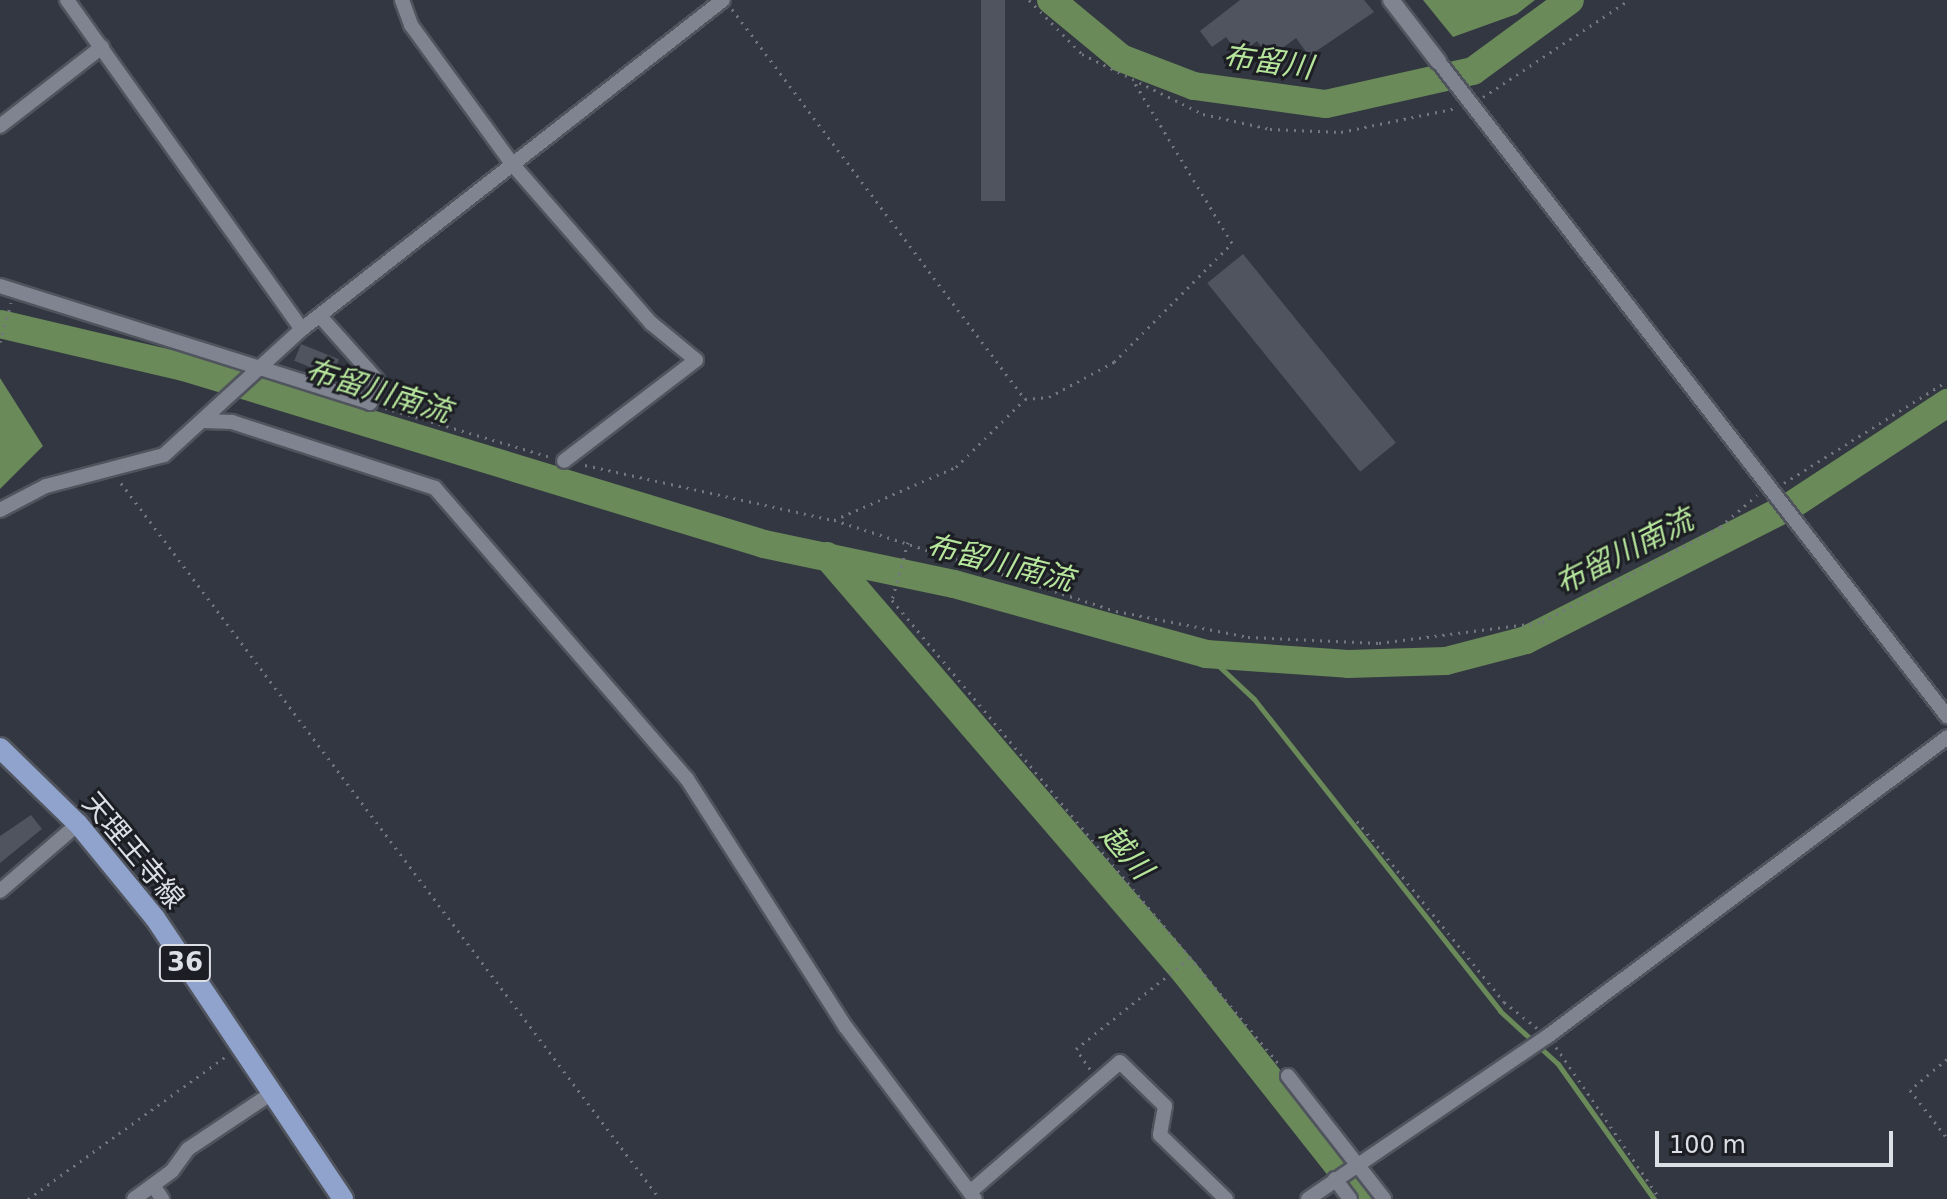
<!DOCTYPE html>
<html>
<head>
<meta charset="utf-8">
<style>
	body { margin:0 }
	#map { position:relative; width:1947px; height:1199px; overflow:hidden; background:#323741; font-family:"DejaVu Sans","Noto Sans JP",sans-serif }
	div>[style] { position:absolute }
	.water>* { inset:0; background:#6a8a59 }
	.stream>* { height:5px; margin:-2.5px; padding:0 2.5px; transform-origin:2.5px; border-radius:2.5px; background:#6a8a59 }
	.river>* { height:28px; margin:-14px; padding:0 14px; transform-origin:14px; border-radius:14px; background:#6a8a59 }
	.building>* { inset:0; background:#4f545f; transform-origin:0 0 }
	.path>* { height:3px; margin-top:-1.5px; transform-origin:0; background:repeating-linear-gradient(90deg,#72777f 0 2px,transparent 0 8px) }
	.roads { filter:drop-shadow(2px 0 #50545d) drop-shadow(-2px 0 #50545d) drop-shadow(0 2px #50545d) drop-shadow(0 -2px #50545d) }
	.minor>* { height:14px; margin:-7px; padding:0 7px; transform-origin:7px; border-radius:7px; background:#7f8490 }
	.tertiary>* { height:16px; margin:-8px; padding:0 8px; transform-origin:8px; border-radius:8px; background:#7f8490 }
	.primary>* { height:20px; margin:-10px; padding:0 10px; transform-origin:10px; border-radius:10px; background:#90a3cd }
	span { translate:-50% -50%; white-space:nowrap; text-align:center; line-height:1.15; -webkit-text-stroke:6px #1c1e23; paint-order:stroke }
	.shield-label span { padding:2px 6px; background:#1c1e23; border:2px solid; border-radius:6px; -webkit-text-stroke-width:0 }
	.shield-label { font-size:26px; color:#dcdfe6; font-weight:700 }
	.street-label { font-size:28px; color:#dcdfe6 }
	.water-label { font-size:30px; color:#b6e59c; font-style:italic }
	.scale { position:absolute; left:1655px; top:1131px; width:238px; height:36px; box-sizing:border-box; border:4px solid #dcdfe6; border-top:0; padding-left:10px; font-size:24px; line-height:28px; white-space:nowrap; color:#dcdfe6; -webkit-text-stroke:6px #1c1e23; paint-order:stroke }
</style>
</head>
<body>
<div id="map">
	<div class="water">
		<div style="clip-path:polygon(1423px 0,1535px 0,1517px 14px,1453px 37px)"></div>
		<div style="clip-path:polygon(0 378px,43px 446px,0 489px)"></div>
	</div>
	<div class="stream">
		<div style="left:1206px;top:654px;width:66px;rotate:43.2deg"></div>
		<div style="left:1254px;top:699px;width:397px;rotate:51.7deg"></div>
		<div style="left:1500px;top:1011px;width:79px;rotate:42.4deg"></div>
		<div style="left:1558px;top:1064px;width:166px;rotate:54.6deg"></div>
	</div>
	<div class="river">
		<div style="left:1051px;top:0;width:91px;rotate:39.6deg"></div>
		<div style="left:1121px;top:58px;width:78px;rotate:21deg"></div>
		<div style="left:1194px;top:86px;width:133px;rotate:7.8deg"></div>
		<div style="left:1326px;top:104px;width:151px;rotate:-12.7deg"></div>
		<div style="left:1473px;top:71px;width:120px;rotate:-36.2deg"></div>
		<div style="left:0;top:324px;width:189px;rotate:13.2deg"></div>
		<div style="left:184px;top:367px;width:606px;rotate:16.97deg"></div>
		<div style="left:764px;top:544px;width:194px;rotate:11.9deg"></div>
		<div style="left:954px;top:584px;width:262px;rotate:15.5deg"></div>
		<div style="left:1206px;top:654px;width:142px;rotate:4deg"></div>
		<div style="left:1348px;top:664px;width:98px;rotate:-1.8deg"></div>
		<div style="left:1446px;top:661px;width:83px;rotate:-14.7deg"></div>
		<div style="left:1526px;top:640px;width:298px;rotate:-26.9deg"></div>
		<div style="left:1792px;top:505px;width:186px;rotate:-33.3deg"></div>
		<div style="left:827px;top:556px;width:549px;rotate:49.29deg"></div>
		<div style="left:1185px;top:972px;width:289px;rotate:51.7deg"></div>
	</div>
	<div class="building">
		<div style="left:981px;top:0;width:24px;height:201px"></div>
		<div style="clip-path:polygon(1240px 0,1364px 0,1374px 12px,1309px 56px,1296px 38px,1269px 58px,1257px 41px,1239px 55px,1226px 37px,1212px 47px,1200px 31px)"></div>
		<div style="left:1243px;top:254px;width:243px;height:46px;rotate:51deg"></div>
		<div style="left:301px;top:344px;width:41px;height:18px;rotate:22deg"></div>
		<div style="clip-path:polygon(31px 815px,42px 829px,0 863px,0 836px)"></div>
	</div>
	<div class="path">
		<div style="left:1029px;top:0;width:76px;rotate:45.5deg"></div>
		<div style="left:1082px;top:54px;width:135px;rotate:26.4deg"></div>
		<div style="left:1203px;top:114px;width:69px;rotate:12.6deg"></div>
		<div style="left:1270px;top:129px;width:71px;rotate:2.4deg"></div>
		<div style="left:1341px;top:132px;width:118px;rotate:-11.7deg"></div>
		<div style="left:732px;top:9px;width:488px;rotate:53.1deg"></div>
		<div style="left:1483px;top:97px;width:175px;rotate:-33.6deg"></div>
		<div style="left:0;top:342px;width:41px;rotate:-74.2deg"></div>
		<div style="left:385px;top:408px;width:172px;rotate:16.5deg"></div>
		<div style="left:585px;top:465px;width:255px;rotate:12.5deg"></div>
		<div style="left:834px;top:520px;width:296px;rotate:17.9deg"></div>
		<div style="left:1116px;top:611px;width:135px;rotate:11.1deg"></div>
		<div style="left:1248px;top:637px;width:131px;rotate:2.6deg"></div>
		<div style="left:1379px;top:643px;width:164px;rotate:-7.3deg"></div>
		<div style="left:1542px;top:622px;width:202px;rotate:-28.1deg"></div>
		<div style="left:1720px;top:527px;width:49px;rotate:-40.9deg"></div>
		<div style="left:121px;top:483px;width:896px;rotate:53.03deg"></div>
		<div style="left:1784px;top:483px;width:192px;rotate:-32deg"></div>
		<div style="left:834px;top:520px;width:133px;rotate:-23.5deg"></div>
		<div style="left:956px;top:467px;width:97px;rotate:-44.6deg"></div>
		<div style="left:1025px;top:399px;width:24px;rotate:-5deg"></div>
		<div style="left:1049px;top:397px;width:74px;rotate:-28.3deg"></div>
		<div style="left:1114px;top:362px;width:168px;rotate:-45.2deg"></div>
		<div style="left:1232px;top:243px;width:188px;rotate:-121.3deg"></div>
		<div style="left:908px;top:542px;width:60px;rotate:105.4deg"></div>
		<div style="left:892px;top:600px;width:603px;rotate:50.18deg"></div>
		<div style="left:1357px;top:821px;width:233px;rotate:50.9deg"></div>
		<div style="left:1504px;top:1002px;width:42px;rotate:38.2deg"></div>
		<div style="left:1556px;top:1047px;width:184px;rotate:55.6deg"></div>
		<div style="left:1947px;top:1059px;width:48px;rotate:140deg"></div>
		<div style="left:1910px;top:1090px;width:61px;rotate:52.4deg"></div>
		<div style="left:1090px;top:1069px;width:24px;rotate:-125deg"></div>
		<div style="left:1076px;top:1049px;width:147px;rotate:-38.7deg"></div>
		<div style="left:28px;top:1199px;width:246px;rotate:-35.8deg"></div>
	</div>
	<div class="roads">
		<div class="minor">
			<div style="left:67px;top:0;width:404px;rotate:54.5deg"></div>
			<div style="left:402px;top:0;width:27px;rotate:70deg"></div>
			<div style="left:411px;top:25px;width:173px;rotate:53.9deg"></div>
			<div style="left:513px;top:165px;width:210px;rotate:48.9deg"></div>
			<div style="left:651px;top:323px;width:58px;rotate:39.4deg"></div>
			<div style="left:696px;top:360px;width:166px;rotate:142.6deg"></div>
			<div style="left:1438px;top:61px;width:830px;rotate:52.15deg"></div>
			<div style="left:0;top:126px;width:129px;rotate:-37.8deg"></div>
			<div style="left:0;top:286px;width:388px;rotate:17.5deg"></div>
			<div style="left:370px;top:403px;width:24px;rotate:-73deg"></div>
			<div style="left:377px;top:380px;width:86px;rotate:-131.7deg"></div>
			<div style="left:204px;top:421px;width:28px;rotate:2deg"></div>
			<div style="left:232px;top:422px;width:213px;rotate:18deg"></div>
			<div style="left:435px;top:488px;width:385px;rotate:49.1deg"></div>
			<div style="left:687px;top:779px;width:293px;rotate:57.4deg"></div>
			<div style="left:845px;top:1026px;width:216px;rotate:53.1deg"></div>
			<div style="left:0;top:510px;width:52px;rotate:-27.6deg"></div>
			<div style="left:46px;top:486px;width:122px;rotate:-14.7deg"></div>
			<div style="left:164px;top:455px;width:187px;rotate:-42.4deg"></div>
			<div style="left:302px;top:329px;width:534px;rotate:-38.01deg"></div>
			<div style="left:0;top:891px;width:103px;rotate:-40.7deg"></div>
			<div style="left:1288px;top:1076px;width:156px;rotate:52deg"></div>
			<div style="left:1335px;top:1179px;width:25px;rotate:53deg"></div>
			<div style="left:153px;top:1185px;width:17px;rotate:57deg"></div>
			<div style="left:970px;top:1192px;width:198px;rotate:-40.9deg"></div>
			<div style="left:1120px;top:1062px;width:63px;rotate:44.4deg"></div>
			<div style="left:1165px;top:1106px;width:29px;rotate:100deg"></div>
			<div style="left:1160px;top:1135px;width:92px;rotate:44.1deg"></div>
			<div style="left:134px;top:1199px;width:47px;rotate:-36.4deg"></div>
			<div style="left:172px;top:1171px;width:27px;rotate:-54deg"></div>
			<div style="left:188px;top:1149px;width:101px;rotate:-33.7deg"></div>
			<div style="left:1308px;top:1199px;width:290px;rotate:-34.2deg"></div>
			<div style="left:1548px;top:1036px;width:499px;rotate:-36.8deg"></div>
		</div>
		<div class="tertiary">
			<div style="left:1391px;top:0;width:77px;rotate:52.4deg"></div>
		</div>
		<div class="primary">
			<div style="left:0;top:748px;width:109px;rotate:44.3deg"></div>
			<div style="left:78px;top:824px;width:122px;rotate:50.7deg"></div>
			<div style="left:155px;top:918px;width:338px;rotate:56.2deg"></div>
		</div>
	</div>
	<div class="shield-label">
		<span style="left:185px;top:963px">36</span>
	</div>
	<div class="street-label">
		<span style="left:133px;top:851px;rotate:50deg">天理王寺線</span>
	</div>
	<div class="water-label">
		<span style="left:1268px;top:62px;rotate:8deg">布留川</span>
		<span style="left:378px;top:391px;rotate:17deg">布留川南流</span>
		<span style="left:1624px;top:552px;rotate:-27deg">布留川南流</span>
		<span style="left:1000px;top:563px;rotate:14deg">布留川南流</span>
		<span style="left:1126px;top:852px;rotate:49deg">越川</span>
	</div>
	<div class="scale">100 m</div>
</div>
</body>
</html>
